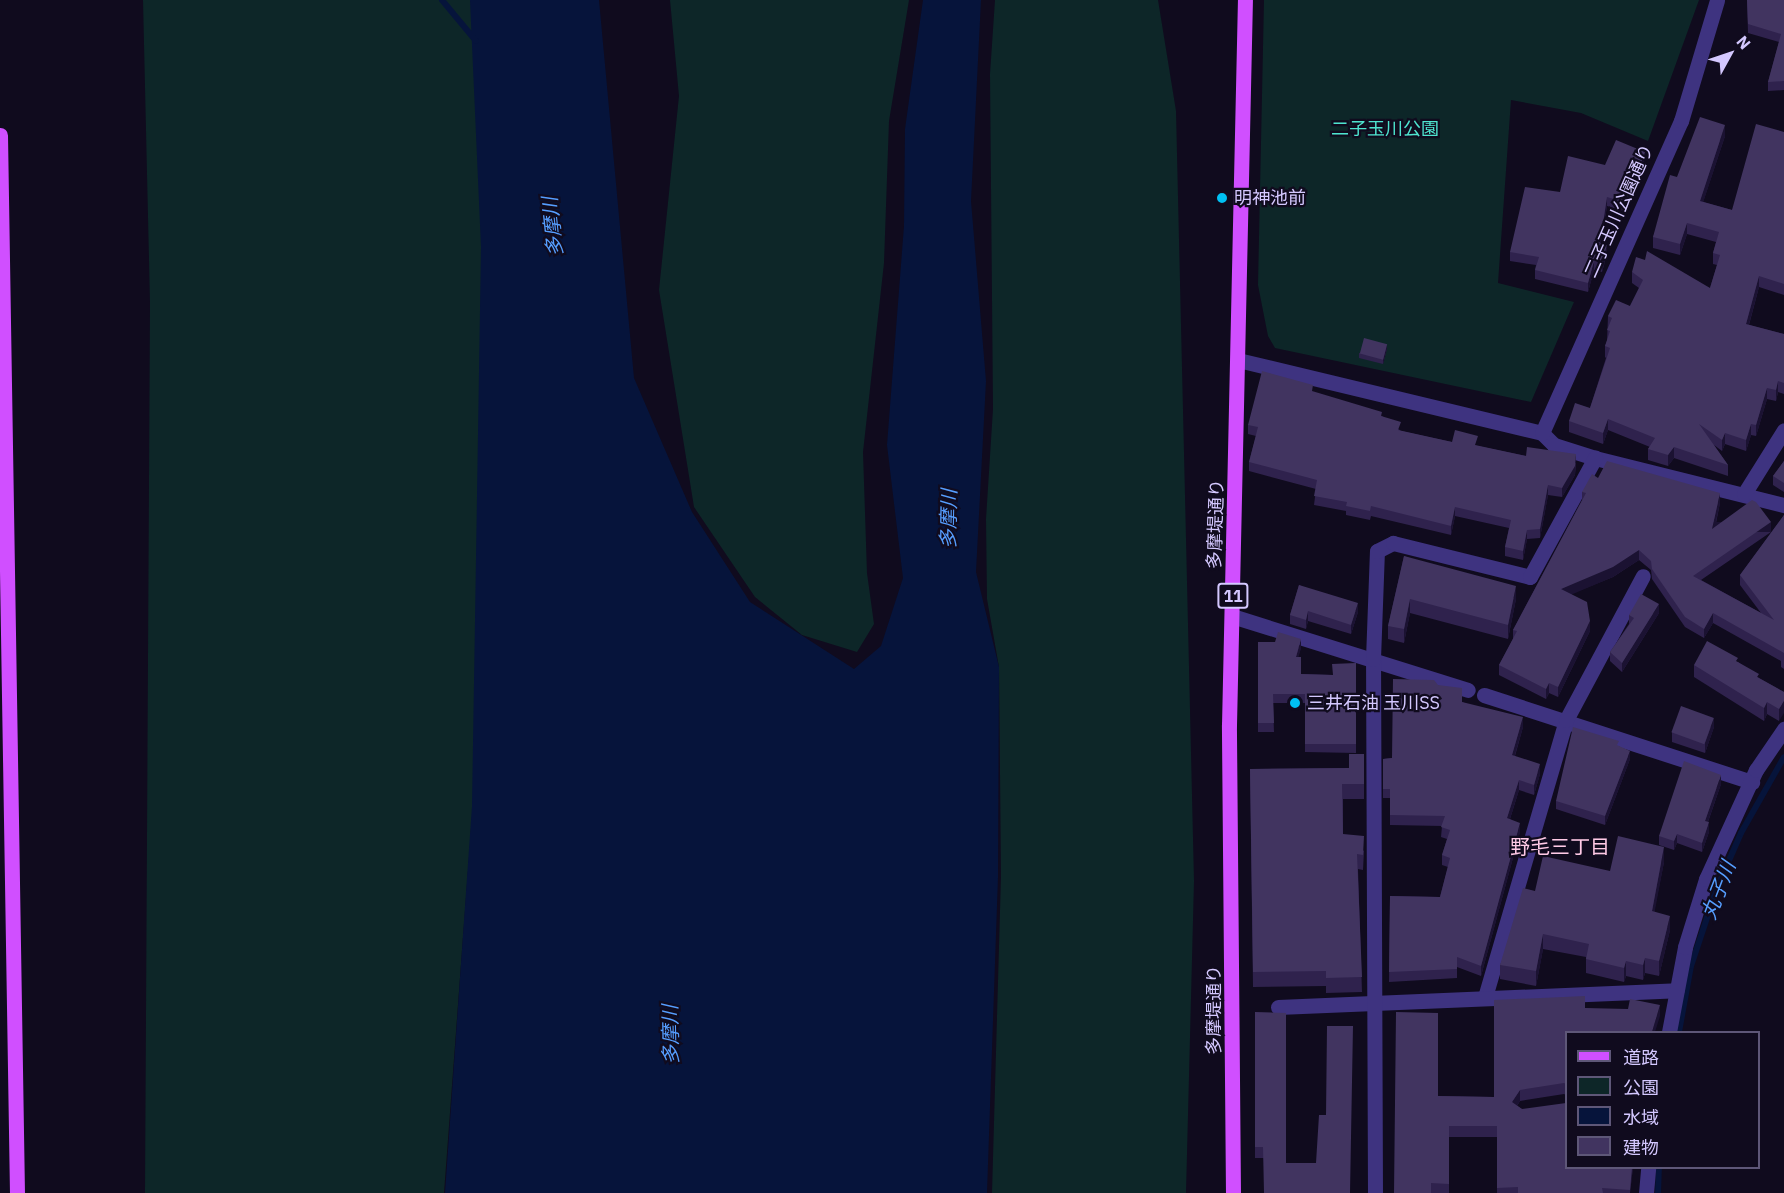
<!DOCTYPE html>
<html>
<head>
<meta charset="utf-8">
<style>
	body { margin:0 }
	#map { position:relative; width:1784px; height:1193px; overflow:hidden; background:#100b1e; font-family:"IBM Plex Sans","Noto Sans JP",sans-serif }
	div>[style] { position:absolute }
	.green>* { inset:0; background:#0d2628 }
	.water>* { inset:0; background:#06143b }
	.stream>* { height:6px; margin:-3px; padding:0 3px; transform-origin:3px; border-radius:3px; background:#06143b }
	.minor>* { height:15px; margin:-7.5px; padding:0 7.5px; transform-origin:7.5px; border-radius:7.5px; background:#3e3380 }
	.major>* { height:15px; margin:-7.5px; padding:0 7.5px; transform-origin:7.5px; border-radius:7.5px; background:#d04fff }
	.wall>* { inset:0; background:#2f224d }
	.shaded-wall>* { inset:0; background:#1b1232; transform-origin:0 0 }
	.building>* { inset:0; background:#413460; transform-origin:0 0 }
	.dots>* { width:16px; height:16px; translate:-50% -50%; box-sizing:border-box; border:3px solid #100b1e; border-radius:50% }
	span { translate:-50% -50%; white-space:nowrap; text-align:center; line-height:1.15; -webkit-text-stroke:4.5px #100b1e; paint-order:stroke }
	.shield-label span { padding:2px 4px; background:#100b1e; border:2px solid; border-radius:4px; -webkit-text-stroke-width:0 }
	.shield-label { font-size:16px; color:#d4c8ff; font-weight:700 }
	.park-label { font-size:18px; color:#4ee4cf }
	.poi-label { font-size:18px; color:#d4c8ff }
	.left { translate:0 -50%; text-align:left }
	.street-label { font-size:18px; color:#d4c8ff }
	.water-label { font-size:20px; color:#569eff; font-style:italic }
	.neighbourhood-label { font-size:20px; color:#ffcae6 }
	.legend { position:absolute; left:1565px; top:1031px; width:195px; height:138px; box-sizing:border-box; background:#100b1e; border:2px solid #5e5778; margin:0; padding:8px 10px; list-style:none; font-size:18px; color:#d4c8ff }
	.legend li { display:flex; align-items:center; gap:12px; height:30px }
	.legend b { width:30px; border:2px solid #5e5778 }
	.north { position:absolute; left:1700px; top:24px; width:60px; height:60px; -webkit-text-stroke:4px #100b1e; paint-order:stroke; rotate:50deg; font-size:16px; font-weight:700; line-height:24px; text-align:center; color:#d4c8ff }
	.north::after { content:''; display:block; margin:auto; width:21px; height:27px; background:#d4c8ff; clip-path:polygon(50% 0,100% 100%,50% 72%,0 100%) }
</style>
</head>
<body>
<div id="map">
	<div class="green">
		<div style="clip-path:polygon(143px 0,471px 0,482px 244px,473px 803px,444px 1193px,145px 1193px,150px 303px)"></div>
		<div style="clip-path:polygon(670px 0,909px 0,889px 121px,884px 263px,863px 452px,867px 573px,874px 624px,857px 652px,802px 635px,755px 597px,694px 507px,659px 290px,679px 96px)"></div>
		<div style="clip-path:polygon(995px 0,1158px 0,1176px 111px,1194px 881px,1186px 1193px,992px 1193px,1001px 876px,999px 667px,987px 599px,986px 519px,993px 409px,990px 74px)"></div>
		<div style="clip-path:polygon(1264px 0,1699px 0,1648px 141px,1581px 113px,1511px 100px,1498px 283px,1574px 302px,1531px 402px,1275px 348px,1268px 336px,1258px 285px)"></div>
	</div>
	<div class="water">
		<div style="clip-path:polygon(470px 0,599px 0,634px 378px,692px 512px,750px 602px,854px 669px,881px 646px,903px 578px,887px 445px,904px 226px,905px 129px,923px 0,981px 0,971px 201px,986px 381px,976px 572px,999px 667px,998px 877px,987px 1193px,445px 1193px,472px 806px,481px 247px)"></div>
	</div>
	<div class="stream">
		<div style="left:442px;top:0;width:53px;rotate:50.3deg"></div>
		<div style="left:1679px;top:1032px;width:67px;rotate:-79.7deg"></div>
		<div style="left:1691px;top:966px;width:82px;rotate:-71.6deg"></div>
		<div style="left:1717px;top:888px;width:60px;rotate:-66.4deg"></div>
		<div style="left:1741px;top:833px;width:87px;rotate:-60.5deg"></div>
		<div style="left:1658px;top:1193px;width:25px;rotate:-88deg"></div>
	</div>
	<div class="minor">
		<div style="left:1238px;top:360px;width:313px;rotate:13.5deg"></div>
		<div style="left:1542px;top:433px;width:17px;rotate:45deg"></div>
		<div style="left:1554px;top:445px;width:43px;rotate:17.6deg"></div>
		<div style="left:1595px;top:458px;width:195px;rotate:14deg"></div>
		<div style="left:1542px;top:433px;width:342px;rotate:-66deg"></div>
		<div style="left:1681px;top:121px;width:126px;rotate:-73.4deg"></div>
		<div style="left:1744px;top:494px;width:75px;rotate:-58deg"></div>
		<div style="left:1232px;top:616px;width:247px;rotate:17.4deg"></div>
		<div style="left:1484px;top:695px;width:282px;rotate:18deg"></div>
		<div style="left:1485px;top:997px;width:289px;rotate:-73.7deg"></div>
		<div style="left:1566px;top:720px;width:163px;rotate:-61.9deg"></div>
		<div style="left:1278px;top:1007px;width:399px;rotate:-2.4deg"></div>
		<div style="left:1669px;top:1032px;width:86px;rotate:-79.3deg"></div>
		<div style="left:1685px;top:947px;width:71px;rotate:-72.8deg"></div>
		<div style="left:1706px;top:879px;width:120px;rotate:-65.4deg"></div>
		<div style="left:1756px;top:770px;width:50px;rotate:-55.7deg"></div>
		<div style="left:1375px;top:1193px;width:534px;rotate:-90.21deg"></div>
		<div style="left:1373px;top:659px;width:108px;rotate:-87.9deg"></div>
		<div style="left:1377px;top:551px;width:18px;rotate:-27deg"></div>
		<div style="left:1393px;top:543px;width:141px;rotate:13.9deg"></div>
		<div style="left:1530px;top:577px;width:136px;rotate:-61.4deg"></div>
		<div style="left:1646px;top:1193px;width:25px;rotate:-85deg"></div>
	</div>
	<div class="major">
		<div style="left:0;top:135px;width:1058px;rotate:89.08deg"></div>
		<div style="left:1233px;top:1193px;width:468px;rotate:-90.5deg"></div>
		<div style="left:1229px;top:725px;width:725px;rotate:-88.74deg"></div>
	</div>
	<div class="wall">
		<div style="clip-path:polygon(1747px 0,1784px 0,1784px 90px,1768px 91px,1768px 82px,1779px 42px,1748px 33px)"></div>
		<div style="clip-path:polygon(1784px 132px,1784px 295px,1759px 287px,1749px 325px,1784px 334px,1784px 394px,1778px 392px,1776px 401px,1767px 399px,1756px 436px,1751px 435px,1746px 451px,1725px 444px,1722px 451px,1714px 445px,1728px 465px,1728px 476px,1674px 458px,1668px 466px,1648px 460px,1648px 449px,1650px 447px,1608px 430px,1603px 444px,1569px 432px,1569px 421px,1590px 408px,1606px 358px,1605px 357px,1605px 346px,1607px 341px,1608px 316px,1630px 306px,1639px 288px,1632px 283px,1632px 272px,1710px 288px,1717px 265px,1713px 264px,1713px 253px,1716px 242px,1687px 234px,1680px 255px,1653px 248px,1653px 237px,1677px 177px,1725px 136px,1703px 202px,1732px 210px)"></div>
		<div style="clip-path:polygon(1645px 161px,1627px 212px,1607px 206px,1601px 244px,1607px 254px,1602px 272px,1594px 270px,1588px 292px,1535px 279px,1535px 270px,1536px 265px,1510px 261px,1510px 252px,1560px 192px,1605px 165px)"></div>
		<div style="clip-path:polygon(1387px 349px,1383px 364px,1359px 358px,1359px 353px)"></div>
		<div style="clip-path:polygon(1313px 392px,1382px 416px,1401px 431px,1452px 442px,1478px 446px,1526px 456px,1576px 463px,1575px 475px,1562px 497px,1548px 495px,1540px 538px,1527px 539px,1523px 560px,1505px 556px,1505px 547px,1509px 528px,1455px 516px,1451px 535px,1371px 516px,1370px 520px,1346px 515px,1346px 511px,1314px 505px,1316px 489px,1249px 471px,1249px 462px,1256px 436px,1248px 434px,1248px 425px)"></div>
		<div style="clip-path:polygon(1784px 461px,1784px 492px,1773px 485px,1773px 476px)"></div>
		<div style="clip-path:polygon(1598px 478px,1720px 503px,1715px 528px,1771px 532px,1701px 580px,1761px 613px,1740px 585px,1740px 575px,1784px 515px,1784px 669px,1781px 667px,1781px 661px,1713px 623px,1704px 638px,1685px 627px,1652px 579px,1651px 570px,1639px 560px,1613px 577px,1571px 594px,1590px 631px,1558px 697px,1549px 693px,1546px 699px,1499px 675px,1499px 665px,1513px 639px,1513px 630px,1582px 500px,1582px 492px)"></div>
		<div style="clip-path:polygon(1404px 556px,1516px 599px,1508px 639px,1410px 613px,1404px 643px,1388px 639px,1388px 626px)"></div>
		<div style="clip-path:polygon(1299px 585px,1358px 612px,1351px 634px,1308px 621px,1306px 629px,1290px 624px,1290px 615px)"></div>
		<div style="clip-path:polygon(1659px 613px,1622px 672px,1610px 661px,1610px 652px,1629px 624px,1629px 615px)"></div>
		<div style="clip-path:polygon(1258px 642px,1275px 642px,1301px 648px,1298px 657px,1301px 674px,1333px 675px,1356px 663px,1356px 753px,1305px 752px,1305px 703px,1273px 703px,1274px 732px,1258px 732px)"></div>
		<div style="clip-path:polygon(1738px 662px,1759px 678px,1784px 692px,1779px 721px,1767px 714px,1764px 721px,1694px 677px,1694px 665px)"></div>
		<div style="clip-path:polygon(1438px 685px,1462px 702px,1523px 727px,1515px 756px,1540px 774px,1534px 795px,1519px 790px,1510px 819px,1520px 832px,1481px 976px,1457px 967px,1457px 978px,1389px 982px,1390px 896px,1440px 897px,1448px 867px,1442px 865px,1442px 855px,1447px 839px,1441px 837px,1442px 826px,1390px 825px,1390px 798px,1383px 798px,1383px 759px,1392px 758px)"></div>
		<div style="clip-path:polygon(1714px 727px,1705px 753px,1672px 742px,1672px 732px)"></div>
		<div style="clip-path:polygon(1619px 746px,1630px 759px,1605px 825px,1556px 809px,1556px 801px)"></div>
		<div style="clip-path:polygon(1364px 754px,1364px 799px,1343px 799px,1343px 834px,1364px 851px,1363px 870px,1358px 869px,1362px 992px,1326px 993px,1326px 986px,1253px 987px,1250px 769px,1349px 768px)"></div>
		<div style="clip-path:polygon(1721px 784px,1708px 822px,1709px 832px,1702px 852px,1677px 843px,1674px 850px,1659px 845px,1659px 836px)"></div>
		<div style="clip-path:polygon(1664px 862px,1654px 912px,1670px 930px,1659px 976px,1645px 973px,1643px 980px,1626px 976px,1624px 982px,1586px 973px,1586px 957px,1543px 949px,1536px 986px,1500px 979px,1500px 965px,1535px 891px,1610px 871px)"></div>
		<div style="clip-path:polygon(1585px 1008px,1660px 1016px,1566px 1032px,1566px 1095px,1564px 1094px,1520px 1101px,1517px 1106px,1522px 1109px,1633px 1167px,1630px 1193px,1497px 1193px,1497px 1137px,1449px 1137px,1449px 1193px,1394px 1193px,1438px 1096px,1494px 1097px)"></div>
		<div style="clip-path:polygon(1255px 1012px,1286px 1163px,1351px 1193px,1263px 1158px,1255px 1158px)"></div>
	</div>
	<div class="shaded-wall">
		<div style="clip-path:polygon(1725px 125px,1725px 136px,1700px 212px,1700px 201px)"></div>
		<div style="clip-path:polygon(1645px 152px,1645px 161px,1627px 212px,1627px 203px)"></div>
		<div style="clip-path:polygon(1607px 197px,1607px 206px,1600px 252px,1600px 243px)"></div>
		<div style="clip-path:polygon(1687px 223px,1687px 234px,1680px 255px,1680px 244px)"></div>
		<div style="clip-path:polygon(1607px 245px,1607px 254px,1602px 272px,1602px 263px)"></div>
		<div style="clip-path:polygon(1594px 261px,1594px 270px,1588px 292px,1588px 283px)"></div>
		<div style="clip-path:polygon(1759px 276px,1759px 287px,1746px 335px,1746px 324px)"></div>
		<div style="clip-path:polygon(1387px 344px,1387px 349px,1383px 364px,1383px 360px)"></div>
		<div style="clip-path:polygon(1778px 381px,1778px 392px,1776px 401px,1776px 390px)"></div>
		<div style="clip-path:polygon(1767px 388px,1767px 399px,1756px 436px,1756px 425px)"></div>
		<div style="clip-path:polygon(1608px 419px,1608px 430px,1603px 444px,1603px 433px)"></div>
		<div style="clip-path:polygon(1751px 424px,1751px 435px,1746px 451px,1746px 440px)"></div>
		<div style="clip-path:polygon(1725px 433px,1725px 444px,1722px 451px,1722px 440px)"></div>
		<div style="clip-path:polygon(1674px 447px,1674px 458px,1668px 466px,1668px 455px)"></div>
		<div style="clip-path:polygon(1576px 454px,1575px 475px,1562px 497px,1562px 488px)"></div>
		<div style="clip-path:polygon(1548px 485px,1548px 495px,1540px 538px,1540px 529px)"></div>
		<div style="clip-path:polygon(1720px 493px,1720px 503px,1712px 539px,1712px 529px)"></div>
		<div style="clip-path:polygon(1455px 507px,1455px 516px,1451px 535px,1451px 526px)"></div>
		<div style="left:1771px;top:522px;width:10px;height:95px;rotate:90deg"></div>
		<div style="clip-path:polygon(1527px 530px,1527px 539px,1523px 560px,1523px 551px)"></div>
		<div style="clip-path:polygon(1639px 550px,1639px 560px,1613px 577px,1561px 599px,1561px 589px)"></div>
		<div style="clip-path:polygon(1516px 586px,1516px 599px,1508px 639px,1508px 625px)"></div>
		<div style="clip-path:polygon(1410px 599px,1410px 613px,1404px 643px,1404px 629px)"></div>
		<div style="clip-path:polygon(1358px 603px,1358px 612px,1351px 634px,1351px 625px)"></div>
		<div style="clip-path:polygon(1659px 604px,1659px 613px,1622px 672px,1622px 663px)"></div>
		<div style="clip-path:polygon(1308px 611px,1308px 621px,1306px 629px,1306px 620px)"></div>
		<div style="clip-path:polygon(1713px 613px,1713px 623px,1704px 638px,1704px 629px)"></div>
		<div style="clip-path:polygon(1590px 621px,1590px 631px,1558px 697px,1558px 687px)"></div>
		<div style="clip-path:polygon(1301px 639px,1301px 648px,1296px 666px,1296px 657px)"></div>
		<div style="clip-path:polygon(1549px 683px,1549px 693px,1546px 699px,1546px 689px)"></div>
		<div style="clip-path:polygon(1784px 701px,1784px 713px,1779px 721px,1779px 709px)"></div>
		<div style="clip-path:polygon(1767px 702px,1767px 714px,1764px 721px,1764px 708px)"></div>
		<div style="clip-path:polygon(1523px 717px,1523px 727px,1512px 765px,1512px 755px)"></div>
		<div style="clip-path:polygon(1714px 718px,1714px 727px,1705px 753px,1705px 743px)"></div>
		<div style="clip-path:polygon(1630px 751px,1630px 759px,1605px 825px,1605px 816px)"></div>
		<div style="clip-path:polygon(1540px 764px,1540px 774px,1534px 795px,1534px 785px)"></div>
		<div style="clip-path:polygon(1721px 775px,1721px 784px,1705px 830px,1705px 821px)"></div>
		<div style="clip-path:polygon(1519px 780px,1519px 790px,1507px 828px,1507px 818px)"></div>
		<div style="clip-path:polygon(1709px 822px,1709px 832px,1702px 852px,1702px 843px)"></div>
		<div style="clip-path:polygon(1520px 823px,1520px 832px,1481px 976px,1481px 966px)"></div>
		<div style="clip-path:polygon(1677px 834px,1677px 843px,1674px 850px,1674px 841px)"></div>
		<div style="clip-path:polygon(1664px 847px,1664px 862px,1652px 926px,1652px 911px)"></div>
		<div style="clip-path:polygon(1670px 916px,1670px 930px,1659px 976px,1659px 961px)"></div>
		<div style="clip-path:polygon(1543px 934px,1543px 949px,1536px 986px,1536px 971px)"></div>
		<div style="clip-path:polygon(1645px 958px,1645px 973px,1643px 980px,1643px 965px)"></div>
		<div style="clip-path:polygon(1626px 961px,1626px 976px,1624px 982px,1624px 968px)"></div>
		<div style="clip-path:polygon(1660px 1005px,1660px 1016px,1655px 1032px,1652px 1032px)"></div>
		<div style="clip-path:polygon(1520px 1090px,1520px 1101px,1512px 1113px,1512px 1102px)"></div>
		<div style="clip-path:polygon(1632px 1167px,1633px 1167px,1630px 1193px)"></div>
	</div>
	<div class="building">
		<div style="clip-path:polygon(1747px 0,1784px 0,1784px 81px,1768px 82px,1781px 34px,1748px 24px)"></div>
		<div style="clip-path:polygon(1700px 117px,1725px 125px,1700px 201px,1732px 210px,1756px 124px,1784px 132px,1784px 284px,1759px 276px,1746px 324px,1784px 334px,1784px 383px,1778px 381px,1776px 390px,1767px 388px,1756px 425px,1751px 424px,1746px 440px,1725px 433px,1722px 440px,1699px 424px,1728px 465px,1674px 447px,1668px 455px,1648px 449px,1655px 438px,1608px 419px,1603px 433px,1569px 421px,1575px 403px,1590px 408px,1610px 348px,1605px 346px,1610px 331px,1607px 330px,1612px 318px,1608px 316px,1616px 300px,1630px 306px,1643px 280px,1632px 272px,1636px 257px,1645px 260px,1647px 251px,1710px 288px,1720px 255px,1713px 253px,1719px 232px,1687px 223px,1680px 244px,1653px 237px,1670px 175px,1677px 177px)"></div>
		<div style="clip-path:polygon(1616px 140px,1645px 152px,1627px 203px,1607px 197px,1600px 243px,1607px 245px,1602px 263px,1594px 261px,1588px 283px,1535px 270px,1539px 257px,1510px 252px,1525px 187px,1560px 192px,1568px 156px,1605px 165px)"></div>
		<div style="left:1364px;top:338px;width:24px;height:16px;rotate:15deg"></div>
		<div style="clip-path:polygon(1262px 371px,1313px 385px,1312px 391px,1382px 412px,1381px 416px,1401px 422px,1398px 430px,1452px 442px,1455px 430px,1478px 436px,1475px 445px,1526px 456px,1527px 447px,1576px 454px,1575px 466px,1562px 488px,1548px 485px,1540px 529px,1527px 530px,1523px 551px,1505px 547px,1511px 520px,1455px 507px,1451px 526px,1371px 506px,1370px 511px,1346px 506px,1347px 502px,1314px 496px,1317px 480px,1249px 462px,1258px 427px,1248px 425px)"></div>
		<div style="clip-path:polygon(1607px 461px,1720px 493px,1712px 529px,1752px 500px,1756px 502px,1771px 522px,1693px 576px,1774px 620px,1740px 575px,1784px 515px,1784px 653px,1713px 613px,1704px 629px,1685px 617px,1652px 569px,1651px 561px,1639px 550px,1613px 567px,1561px 589px,1587px 602px,1590px 621px,1558px 687px,1549px 683px,1546px 689px,1499px 665px,1517px 631px,1513px 630px,1586px 493px,1582px 492px,1592px 474px,1598px 478px)"></div>
		<div style="clip-path:polygon(1784px 461px,1784px 483px,1773px 476px)"></div>
		<div style="clip-path:polygon(1404px 556px,1516px 586px,1508px 625px,1410px 599px,1404px 629px,1388px 626px)"></div>
		<div style="clip-path:polygon(1299px 585px,1358px 603px,1351px 625px,1308px 611px,1306px 620px,1290px 615px)"></div>
		<div style="clip-path:polygon(1641px 594px,1659px 604px,1622px 663px,1610px 652px,1634px 618px,1629px 615px)"></div>
		<div style="clip-path:polygon(1278px 632px,1301px 639px,1296px 657px,1301px 657px,1301px 674px,1333px 675px,1332px 664px,1356px 663px,1356px 744px,1305px 744px,1305px 694px,1273px 694px,1274px 723px,1258px 723px,1258px 642px,1275px 642px)"></div>
		<div style="clip-path:polygon(1707px 641px,1738px 658px,1736px 661px,1759px 674px,1757px 677px,1784px 692px,1784px 701px,1779px 709px,1767px 702px,1764px 708px,1694px 665px)"></div>
		<div style="clip-path:polygon(1393px 679px,1434px 680px,1438px 685px,1462px 688px,1462px 702px,1523px 717px,1512px 755px,1540px 764px,1534px 785px,1519px 780px,1507px 818px,1520px 823px,1481px 966px,1457px 957px,1457px 969px,1389px 972px,1390px 896px,1440px 897px,1450px 858px,1442px 855px,1450px 830px,1441px 827px,1445px 816px,1390px 815px,1390px 789px,1383px 789px,1383px 759px,1392px 758px)"></div>
		<div style="left:1681px;top:706px;width:35px;height:28px;rotate:20deg"></div>
		<div style="clip-path:polygon(1573px 727px,1619px 741px,1617px 745px,1630px 751px,1605px 816px,1556px 801px)"></div>
		<div style="clip-path:polygon(1349px 754px,1364px 754px,1364px 784px,1342px 784px,1343px 834px,1364px 836px,1363px 855px,1357px 854px,1362px 977px,1326px 978px,1326px 971px,1253px 972px,1250px 769px,1349px 768px)"></div>
		<div style="clip-path:polygon(1684px 761px,1721px 775px,1705px 821px,1709px 822px,1702px 843px,1677px 834px,1674px 841px,1659px 836px)"></div>
		<div style="clip-path:polygon(1618px 836px,1664px 847px,1652px 911px,1670px 916px,1659px 961px,1645px 958px,1643px 965px,1626px 961px,1624px 968px,1586px 959px,1589px 944px,1543px 934px,1536px 971px,1500px 965px,1523px 888px,1535px 891px,1543px 856px,1610px 871px)"></div>
		<div style="clip-path:polygon(1585px 996px,1585px 1008px,1628px 1009px,1630px 999px,1660px 1005px,1652px 1032px,1566px 1032px,1566px 1084px,1564px 1083px,1520px 1090px,1512px 1102px,1522px 1109px,1566px 1103px,1566px 1167px,1632px 1167px,1630px 1190px,1602px 1188px,1603px 1193px,1518px 1193px,1518px 1187px,1497px 1188px,1497px 1126px,1449px 1126px,1449px 1184px,1431px 1183px,1431px 1193px,1394px 1193px,1396px 1012px,1438px 1013px,1438px 1096px,1494px 1097px,1494px 1000px)"></div>
		<div style="clip-path:polygon(1255px 1012px,1286px 1013px,1286px 1163px,1316px 1163px,1319px 1115px,1326px 1115px,1327px 1026px,1353px 1026px,1350px 1193px,1264px 1193px,1263px 1147px,1255px 1147px)"></div>
	</div>
	<div class="dots">
		<div style="left:1222px;top:198px;background:#00c0f3"></div>
		<div style="left:1295px;top:703px;background:#00c0f3"></div>
	</div>
	<div class="shield-label">
		<span style="left:1233px;top:596px">11</span>
	</div>
	<div class="park-label">
		<span style="left:1385px;top:129px">二子玉川公園</span>
	</div>
	<div class="poi-label">
		<span class="left" style="left:1234px;top:198px">明神池前</span>
		<span class="left" style="left:1307px;top:703px">三井石油 玉川SS</span>
	</div>
	<div class="street-label">
		<span style="left:1619px;top:211px;rotate:-66deg">二子玉川公園通り</span>
		<span style="left:1216px;top:524px;rotate:-88deg">多摩堤通り</span>
		<span style="left:1214px;top:1010px;rotate:-90deg">多摩堤通り</span>
	</div>
	<div class="water-label">
		<span style="left:552px;top:227px;rotate:-96deg">多摩川</span>
		<span style="left:948px;top:519px;rotate:-89deg">多摩川</span>
		<span style="left:1718px;top:890px;rotate:-69deg">丸子川</span>
		<span style="left:670px;top:1035px;rotate:-91deg">多摩川</span>
	</div>
	<div class="neighbourhood-label">
		<span style="left:1560px;top:846px">野毛三丁目</span>
	</div>
	<ul class="legend">
	<li><b style="height:8px;background:#d04fff"></b>道路</li>
	<li><b style="height:16px;background:#0d2628"></b>公園</li>
	<li><b style="height:16px;background:#06143b"></b>水域</li>
	<li><b style="height:16px;background:#413460"></b>建物</li>
	</ul>
	<div class="north">N</div>
</div>
</body>
</html>
